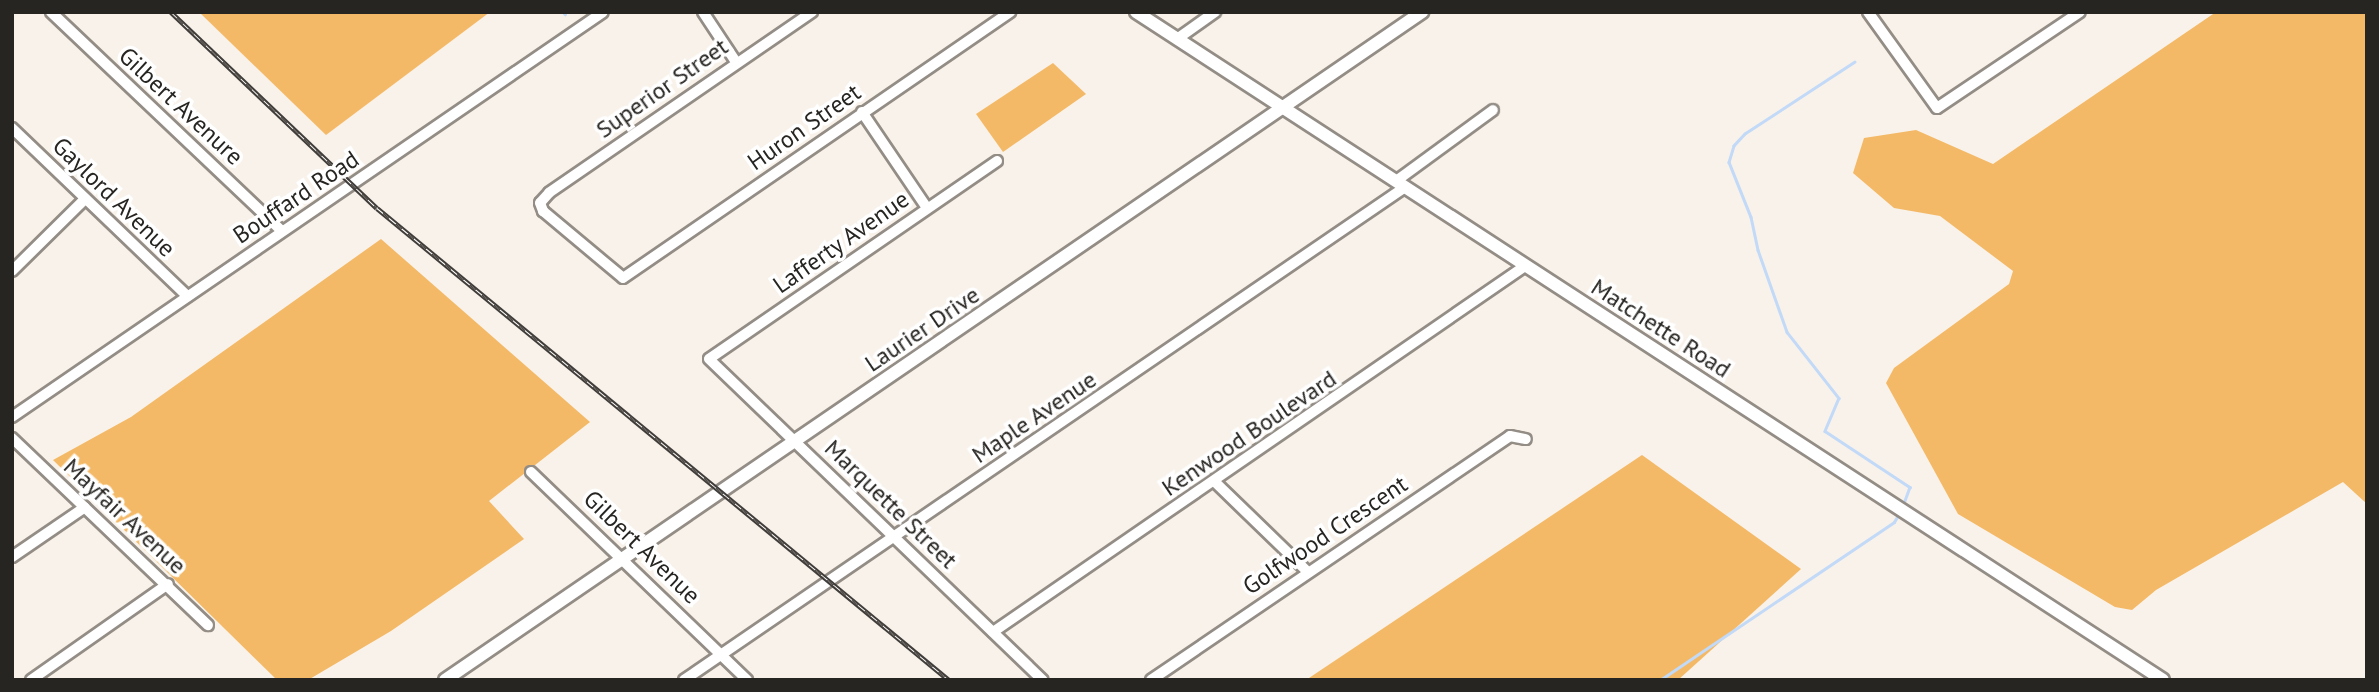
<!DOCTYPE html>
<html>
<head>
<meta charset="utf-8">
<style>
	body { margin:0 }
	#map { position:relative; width:2379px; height:692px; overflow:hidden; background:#f8f2ea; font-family:"PT Sans",sans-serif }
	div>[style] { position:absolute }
	.green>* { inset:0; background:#f4b966 }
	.stream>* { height:2.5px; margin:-1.25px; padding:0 1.25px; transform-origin:1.25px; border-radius:1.25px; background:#c2d9f7 }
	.roads { filter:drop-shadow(2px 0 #938d86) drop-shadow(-2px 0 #938d86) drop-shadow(0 2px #938d86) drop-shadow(0 -2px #938d86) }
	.minor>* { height:10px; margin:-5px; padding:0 5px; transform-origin:5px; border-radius:5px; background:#fff }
	.tertiary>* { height:12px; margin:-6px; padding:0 6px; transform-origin:6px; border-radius:6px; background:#fff }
	.rail>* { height:5px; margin-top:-2.5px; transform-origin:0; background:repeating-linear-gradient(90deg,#fff 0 8px,#403d3a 0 16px); box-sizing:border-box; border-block:2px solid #403d3a }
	span { translate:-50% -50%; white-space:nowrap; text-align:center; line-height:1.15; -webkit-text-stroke:7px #fff; paint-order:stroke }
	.street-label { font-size:24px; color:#272522 }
	.frame { position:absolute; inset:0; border:14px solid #272522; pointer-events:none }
</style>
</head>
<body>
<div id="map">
	<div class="green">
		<div style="clip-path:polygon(199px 12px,490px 12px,326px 135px)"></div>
		<div style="clip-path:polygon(2216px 12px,2367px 12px,2367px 504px,2343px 482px,2156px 590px,2132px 610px,2115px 607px,1958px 514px,1886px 383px,1894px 368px,2009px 284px,2013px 271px,1940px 216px,1894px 208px,1853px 173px,1864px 138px,1916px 130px,1993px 164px)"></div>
		<div style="clip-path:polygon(1053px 63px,1086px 94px,1003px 152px,976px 114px)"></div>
		<div style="clip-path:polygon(381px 239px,590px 422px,489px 501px,524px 539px,391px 631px,308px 680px,277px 680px,53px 460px,131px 417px)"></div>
		<div style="clip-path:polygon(1642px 455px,1801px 569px,1678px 680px,1306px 680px)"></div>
	</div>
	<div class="stream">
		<div style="left:563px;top:12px;width:3px;rotate:45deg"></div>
		<div style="left:1855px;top:62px;width:131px;rotate:146.8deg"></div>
		<div style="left:1745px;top:134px;width:16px;rotate:133deg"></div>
		<div style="left:1734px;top:146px;width:17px;rotate:107deg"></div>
		<div style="left:1729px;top:162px;width:59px;rotate:68.2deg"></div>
		<div style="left:1751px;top:217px;width:34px;rotate:78deg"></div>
		<div style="left:1758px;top:250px;width:87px;rotate:70.5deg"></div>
		<div style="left:1787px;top:332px;width:84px;rotate:51.8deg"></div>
		<div style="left:1839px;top:398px;width:36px;rotate:113deg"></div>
		<div style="left:1825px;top:431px;width:102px;rotate:33.4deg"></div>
		<div style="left:1910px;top:487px;width:20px;rotate:110deg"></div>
		<div style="left:1660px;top:680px;width:282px;rotate:-34deg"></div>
		<div style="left:1894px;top:522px;width:12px;rotate:-59deg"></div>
	</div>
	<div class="roads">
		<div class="minor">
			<div style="left:51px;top:12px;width:318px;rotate:43.5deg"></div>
			<div style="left:703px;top:12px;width:60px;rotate:56.6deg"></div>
			<div style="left:812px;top:12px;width:319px;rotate:145.5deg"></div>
			<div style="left:549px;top:193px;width:13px;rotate:132deg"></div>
			<div style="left:540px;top:203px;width:9px;rotate:69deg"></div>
			<div style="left:543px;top:211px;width:104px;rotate:39.9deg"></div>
			<div style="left:623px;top:278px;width:470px;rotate:-34.5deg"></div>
			<div style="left:1868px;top:12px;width:118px;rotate:54.3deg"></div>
			<div style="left:1937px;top:108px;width:172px;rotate:-33.9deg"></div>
			<div style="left:1177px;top:39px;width:47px;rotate:-35.4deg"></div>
			<div style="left:862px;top:112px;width:116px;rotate:55.9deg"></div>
			<div style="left:12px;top:128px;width:243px;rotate:43.8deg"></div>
			<div style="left:997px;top:161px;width:349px;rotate:145.5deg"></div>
			<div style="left:709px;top:359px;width:463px;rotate:43.9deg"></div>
			<div style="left:1396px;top:181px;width:120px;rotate:-36.2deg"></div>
			<div style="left:12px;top:271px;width:103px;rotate:-44.6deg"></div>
			<div style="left:12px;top:417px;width:716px;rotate:-34.42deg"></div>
			<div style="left:12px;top:438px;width:271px;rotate:43.7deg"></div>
			<div style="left:531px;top:472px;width:300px;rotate:43.9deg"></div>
			<div style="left:1215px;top:482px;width:129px;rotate:44.1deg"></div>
			<div style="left:12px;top:557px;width:88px;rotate:-34.4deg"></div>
			<div style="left:993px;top:632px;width:646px;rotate:-34.53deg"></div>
			<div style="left:31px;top:680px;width:167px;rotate:-35deg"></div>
			<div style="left:684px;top:680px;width:873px;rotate:-34.36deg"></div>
			<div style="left:1151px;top:680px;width:434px;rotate:-34.2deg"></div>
			<div style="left:1510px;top:436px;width:16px;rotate:11deg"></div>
		</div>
		<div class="tertiary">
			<div style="left:1136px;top:12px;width:1225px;rotate:33.04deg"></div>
			<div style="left:445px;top:680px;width:1184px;rotate:-34.36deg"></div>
		</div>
	</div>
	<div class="rail">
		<div style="left:171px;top:12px;width:284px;rotate:43.6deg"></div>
		<div style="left:377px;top:208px;width:742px;rotate:39.53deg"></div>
	</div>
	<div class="street-label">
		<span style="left:662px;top:88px;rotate:-35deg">Superior Street</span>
		<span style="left:181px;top:106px;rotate:43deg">Gilbert Avenure</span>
		<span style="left:804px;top:127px;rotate:-35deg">Huron Street</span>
		<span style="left:114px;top:197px;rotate:44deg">Gaylord Avenue</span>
		<span style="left:296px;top:197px;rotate:-34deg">Bouffard Road</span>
		<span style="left:841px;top:242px;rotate:-35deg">Lafferty Avenue</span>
		<span style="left:1661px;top:328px;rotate:33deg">Matchette Road</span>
		<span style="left:922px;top:329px;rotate:-34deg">Laurier Drive</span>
		<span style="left:1034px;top:417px;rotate:-34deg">Maple Avenue</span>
		<span style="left:1249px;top:433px;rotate:-34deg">Kenwood Boulevard</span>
		<span style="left:891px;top:504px;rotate:44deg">Marquette Street</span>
		<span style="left:125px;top:516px;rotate:43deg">Mayfair Avenue</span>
		<span style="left:1325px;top:535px;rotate:-34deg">Golfwood Crescent</span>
		<span style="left:642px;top:547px;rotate:44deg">Gilbert Avenue</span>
	</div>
	<div class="frame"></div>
</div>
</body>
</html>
